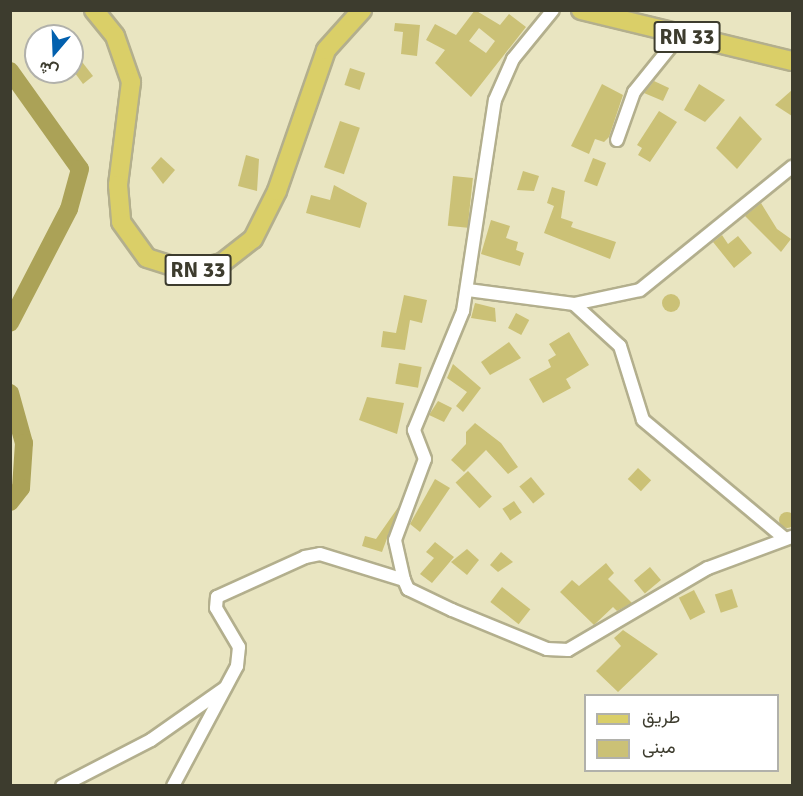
<!DOCTYPE html>
<html>
<head>
<meta charset="utf-8">
<style>
	body { margin:0 }
	#map { position:relative; width:803px; height:796px; overflow:hidden; background:#e9e5c1; font-family:Signika,Vazirmatn,sans-serif }
	div>[style] { position:absolute }
	.river>* { height:18px; margin:-9px; padding:0 9px; transform-origin:9px; border-radius:9px; background:#aba257 }
	.building>* { inset:0; background:#cbc176; transform-origin:0 0 }
	.round { border-radius:50% }
	.roads { filter:drop-shadow(2px 0 #b3af8d) drop-shadow(-2px 0 #b3af8d) drop-shadow(0 2px #b3af8d) drop-shadow(0 -2px #b3af8d) }
	.minor>* { height:12px; margin:-6px; padding:0 6px; transform-origin:6px; border-radius:6px; background:#fff }
	.primary>* { height:18px; margin:-9px; padding:0 9px; transform-origin:9px; border-radius:9px; background:#dacf68 }
	span { translate:-50% -50%; white-space:nowrap; text-align:center; line-height:1.15; -webkit-text-stroke:6px #fff; paint-order:stroke }
	.shield-label span { padding:2px 4px; background:#fff; border:2px solid; border-radius:4px; -webkit-text-stroke-width:0 }
	.shield-label { font-size:21px; color:#3d3c2e; font-weight:700 }
	.frame { position:absolute; inset:0; border:12px solid #3d3c2e; pointer-events:none }
	.legend { position:absolute; left:584px; top:694px; width:195px; height:78px; box-sizing:border-box; background:#fff; border:2px solid #b1b1ab; margin:0; padding:8px 10px; list-style:none; font-size:18px; color:#3d3c2e }
	.legend li { display:flex; align-items:center; gap:12px; height:30px }
	.legend b { width:30px; border:2px solid #b1b1ab }
	.north { position:absolute; left:24px; top:24px; width:60px; height:60px; box-sizing:border-box; background:#fff; border:2px solid #b1b1ab; border-radius:50%; rotate:199deg; font-size:16px; font-weight:700; line-height:24px; text-align:center; color:#3d3c2e }
	.north::after { content:''; display:block; margin:auto; width:21px; height:27px; background:#0260ae; clip-path:polygon(50% 0,100% 100%,50% 72%,0 100%) }
</style>
</head>
<body>
<div id="map">
	<div class="river">
		<div style="left:10px;top:71px;width:120px;rotate:54.5deg"></div>
		<div style="left:80px;top:169px;width:41px;rotate:105.4deg"></div>
		<div style="left:69px;top:209px;width:128px;rotate:117.4deg"></div>
		<div style="left:10px;top:393px;width:52px;rotate:74.4deg"></div>
		<div style="left:24px;top:443px;width:45px;rotate:93.8deg"></div>
		<div style="left:21px;top:488px;width:18px;rotate:128deg"></div>
	</div>
	<div class="building">
		<div style="clip-path:polygon(evenodd,475px 10px,500px 25px,509px 14px,526px 27px,471px 97px,435px 63px,445px 50px,426px 40px,435px 24px,456px 35px,475px 10px,479px 28px,495px 41px,486px 53px,469px 41px,479px 28px)"></div>
		<div style="clip-path:polygon(395px 23px,420px 25px,417px 56px,401px 54px,403px 32px,394px 31px)"></div>
		<div style="clip-path:polygon(79px 58px,93px 76px,83px 84px,72px 69px)"></div>
		<div style="left:350px;top:68px;width:16px;height:18px;rotate:18deg"></div>
		<div style="clip-path:polygon(654px 81px,669px 88px,663px 101px,644px 93px)"></div>
		<div style="clip-path:polygon(602px 84px,623px 95px,609px 137px,604px 142px,595px 139px,589px 154px,571px 146px)"></div>
		<div style="clip-path:polygon(699px 84px,725px 100px,705px 122px,684px 110px)"></div>
		<div style="clip-path:polygon(792px 90px,792px 116px,775px 105px)"></div>
		<div style="clip-path:polygon(659px 111px,677px 122px,650px 162px,638px 155px,642px 148px,637px 145px)"></div>
		<div style="clip-path:polygon(740px 116px,762px 139px,737px 169px,716px 148px)"></div>
		<div style="left:340px;top:121px;width:21px;height:49px;rotate:19deg"></div>
		<div style="clip-path:polygon(246px 155px,259px 159px,257px 191px,238px 186px)"></div>
		<div style="clip-path:polygon(161px 157px,175px 170px,163px 184px,151px 168px)"></div>
		<div style="left:593px;top:158px;width:14px;height:25px;rotate:21deg"></div>
		<div style="clip-path:polygon(523px 171px,539px 176px,534px 191px,517px 190px)"></div>
		<div style="left:453px;top:176px;width:20px;height:50px;rotate:6deg"></div>
		<div style="clip-path:polygon(334px 185px,367px 203px,360px 228px,306px 213px,311px 195px,330px 200px)"></div>
		<div style="clip-path:polygon(552px 187px,565px 191px,561px 218px,573px 222px,571px 227px,616px 242px,610px 259px,544px 233px,554px 206px,547px 203px)"></div>
		<div style="clip-path:polygon(761px 203px,777px 229px,791px 239px,781px 252px,745px 216px)"></div>
		<div style="clip-path:polygon(491px 220px,510px 226px,506px 238px,518px 242px,516px 250px,524px 253px,520px 266px,481px 254px)"></div>
		<div style="clip-path:polygon(722px 235px,728px 244px,738px 236px,752px 253px,734px 268px,713px 242px)"></div>
		<div class="round" style="left:662px;top:294px;width:18px;height:18px"></div>
		<div style="clip-path:polygon(404px 295px,427px 300px,422px 323px,410px 320px,405px 350px,381px 347px,383px 331px,396px 333px)"></div>
		<div style="clip-path:polygon(475px 303px,495px 308px,496px 322px,471px 318px)"></div>
		<div style="left:516px;top:313px;width:15px;height:17px;rotate:28deg"></div>
		<div style="clip-path:polygon(569px 332px,589px 365px,566px 379px,571px 388px,543px 403px,529px 379px,551px 367px,548px 360px,556px 355px,549px 344px)"></div>
		<div style="clip-path:polygon(509px 342px,521px 358px,490px 375px,481px 362px)"></div>
		<div style="left:399px;top:363px;width:23px;height:21px;rotate:10deg"></div>
		<div style="clip-path:polygon(453px 364px,481px 388px,463px 412px,456px 406px,467px 392px,447px 378px)"></div>
		<div style="clip-path:polygon(367px 397px,404px 403px,397px 434px,359px 420px)"></div>
		<div style="clip-path:polygon(438px 401px,452px 408px,444px 422px,429px 415px)"></div>
		<div style="clip-path:polygon(475px 423px,501px 443px,518px 467px,508px 474px,486px 450px,464px 472px,451px 460px,466px 444px,466px 432px)"></div>
		<div style="left:638px;top:468px;width:18px;height:15px;rotate:43deg"></div>
		<div style="left:468px;top:471px;width:35px;height:17px;rotate:47deg"></div>
		<div style="left:531px;top:477px;width:22px;height:15px;rotate:51deg"></div>
		<div style="clip-path:polygon(435px 479px,450px 488px,420px 532px,410px 524px)"></div>
		<div style="left:514px;top:501px;width:14px;height:14px;rotate:56deg"></div>
		<div style="clip-path:polygon(399px 506px,382px 552px,362px 546px,365px 536px,376px 539px)"></div>
		<div class="round" style="left:779px;top:512px;width:16px;height:16px"></div>
		<div style="clip-path:polygon(435px 542px,454px 557px,432px 583px,420px 574px,434px 558px,426px 552px)"></div>
		<div style="clip-path:polygon(467px 549px,479px 560px,467px 575px,451px 562px)"></div>
		<div style="clip-path:polygon(501px 552px,513px 562px,498px 572px,490px 565px)"></div>
		<div style="clip-path:polygon(606px 563px,614px 573px,608px 579px,632px 603px,617px 611px,613px 607px,594px 625px,560px 592px,572px 580px,579px 586px)"></div>
		<div style="left:650px;top:567px;width:17px;height:21px;rotate:50deg"></div>
		<div style="left:502px;top:587px;width:36px;height:19px;rotate:38deg"></div>
		<div style="left:732px;top:589px;width:19px;height:18px;rotate:72deg"></div>
		<div style="left:694px;top:590px;width:25px;height:17px;rotate:63deg"></div>
		<div style="clip-path:polygon(623px 630px,658px 654px,618px 692px,596px 671px,621px 646px,614px 638px)"></div>
	</div>
	<div class="roads">
		<div class="minor">
			<div style="left:617px;top:140px;width:51px;rotate:-70.5deg"></div>
			<div style="left:634px;top:92px;width:73px;rotate:-51.1deg"></div>
			<div style="left:468px;top:290px;width:107px;rotate:7.5deg"></div>
			<div style="left:574px;top:304px;width:62px;rotate:42.4deg"></div>
			<div style="left:620px;top:346px;width:77px;rotate:72.7deg"></div>
			<div style="left:643px;top:420px;width:184px;rotate:39.9deg"></div>
			<div style="left:574px;top:304px;width:67px;rotate:-12deg"></div>
			<div style="left:640px;top:290px;width:196px;rotate:-39deg"></div>
			<div style="left:404px;top:580px;width:41px;rotate:-102.7deg"></div>
			<div style="left:395px;top:540px;width:86px;rotate:-69.7deg"></div>
			<div style="left:425px;top:459px;width:31px;rotate:-111deg"></div>
			<div style="left:414px;top:430px;width:129px;rotate:-67.6deg"></div>
			<div style="left:463px;top:311px;width:213px;rotate:-81.4deg"></div>
			<div style="left:495px;top:100px;width:45px;rotate:-66.3deg"></div>
			<div style="left:513px;top:59px;width:63px;rotate:-50.8deg"></div>
			<div style="left:62px;top:786px;width:100px;rotate:-27.3deg"></div>
			<div style="left:151px;top:740px;width:90px;rotate:-35.1deg"></div>
			<div style="left:173px;top:786px;width:136px;rotate:-61.9deg"></div>
			<div style="left:237px;top:666px;width:19px;rotate:-84deg"></div>
			<div style="left:239px;top:647px;width:45px;rotate:-120.5deg"></div>
			<div style="left:216px;top:608px;width:11px;rotate:-85deg"></div>
			<div style="left:217px;top:597px;width:97px;rotate:-24.4deg"></div>
			<div style="left:305px;top:557px;width:15px;rotate:-11deg"></div>
			<div style="left:320px;top:554px;width:88px;rotate:17.2deg"></div>
			<div style="left:404px;top:580px;width:10px;rotate:66deg"></div>
			<div style="left:408px;top:589px;width:49px;rotate:25.5deg"></div>
			<div style="left:452px;top:610px;width:103px;rotate:22.3deg"></div>
			<div style="left:547px;top:649px;width:21px;rotate:3deg"></div>
			<div style="left:568px;top:650px;width:162px;rotate:-30.4deg"></div>
			<div style="left:708px;top:568px;width:90px;rotate:-20.3deg"></div>
		</div>
		<div class="primary">
			<div style="left:94px;top:10px;width:33px;rotate:51deg"></div>
			<div style="left:115px;top:36px;width:49px;rotate:70.8deg"></div>
			<div style="left:131px;top:82px;width:104px;rotate:97.2deg"></div>
			<div style="left:118px;top:185px;width:37px;rotate:85deg"></div>
			<div style="left:121px;top:222px;width:44px;rotate:54.2deg"></div>
			<div style="left:147px;top:258px;width:43px;rotate:17.6deg"></div>
			<div style="left:188px;top:271px;width:35px;rotate:-13deg"></div>
			<div style="left:222px;top:263px;width:39px;rotate:-38deg"></div>
			<div style="left:253px;top:239px;width:54px;rotate:-63.4deg"></div>
			<div style="left:277px;top:191px;width:149px;rotate:-70.8deg"></div>
			<div style="left:326px;top:50px;width:54px;rotate:-48deg"></div>
			<div style="left:581px;top:10px;width:217px;rotate:13.6deg"></div>
		</div>
	</div>
	<div class="shield-label">
		<span style="left:687px;top:37px">RN 33</span>
		<span style="left:198px;top:270px">RN 33</span>
	</div>
	<div class="frame"></div>
	<ul class="legend">
	<li><b style="height:8px;background:#dacf68"></b>طريق</li>
	<li><b style="height:16px;background:#cbc176"></b>مبنى</li>
	</ul>
	<div class="north">ش</div>
</div>
</body>
</html>
